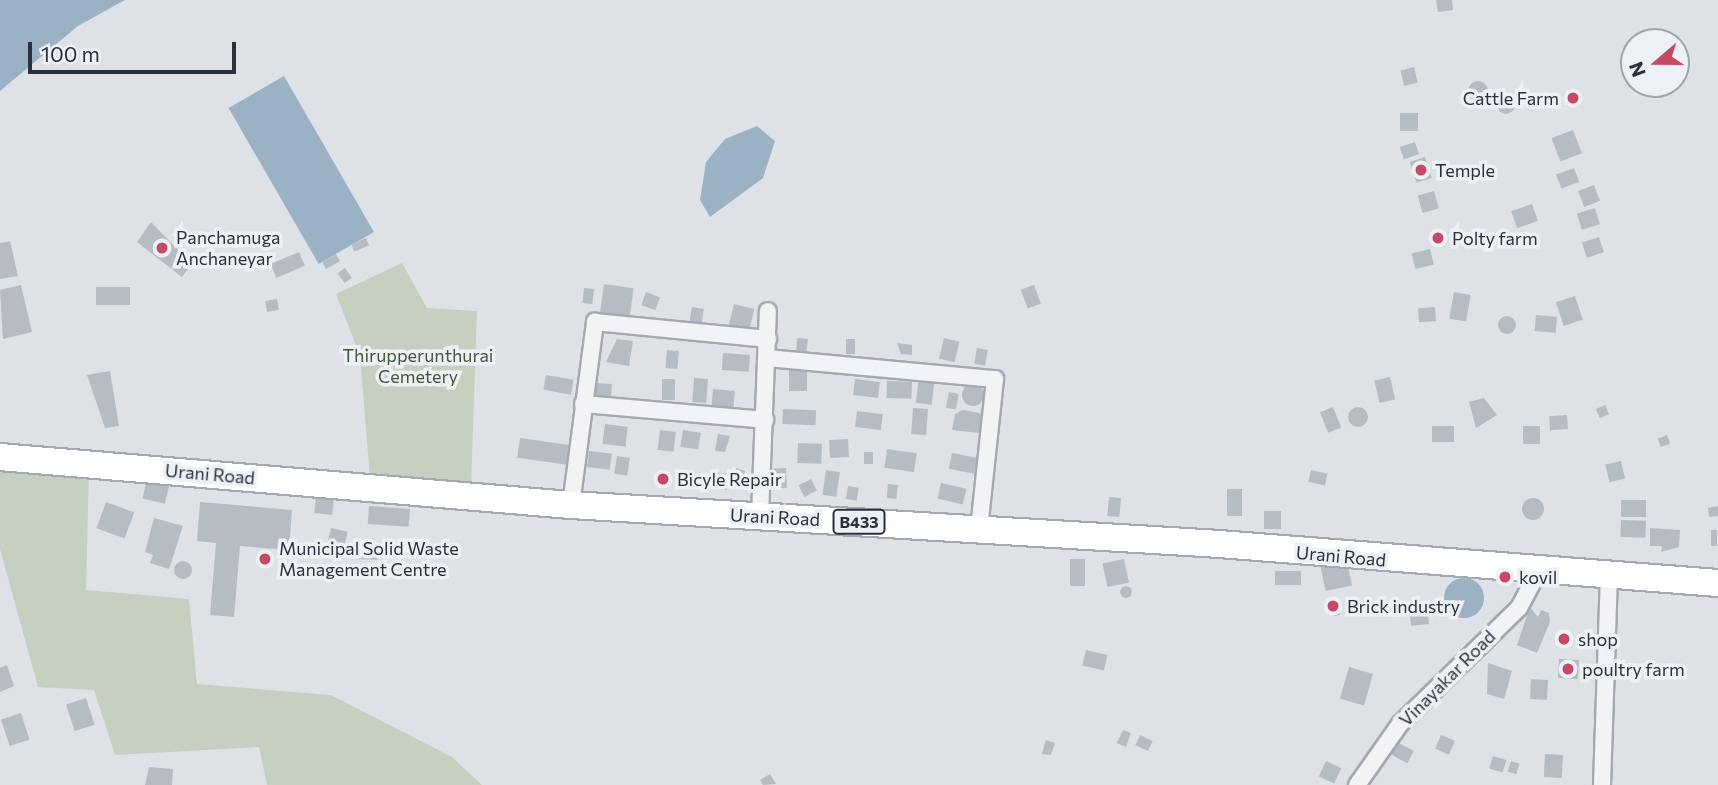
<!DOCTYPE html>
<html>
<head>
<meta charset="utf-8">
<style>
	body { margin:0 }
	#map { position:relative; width:1718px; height:785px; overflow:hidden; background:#dee2e7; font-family:Commissioner,sans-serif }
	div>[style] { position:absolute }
	.green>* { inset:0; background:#c5d0c0 }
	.water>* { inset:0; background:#9bb2c5; transform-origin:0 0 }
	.round { border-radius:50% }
	.building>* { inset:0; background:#b6bcc3; transform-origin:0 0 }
	.roads { filter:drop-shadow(2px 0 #a4a9b1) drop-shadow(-2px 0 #a4a9b1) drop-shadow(0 2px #a4a9b1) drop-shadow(0 -2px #a4a9b1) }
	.street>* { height:16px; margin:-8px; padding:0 8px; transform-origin:8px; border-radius:8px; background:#f1f3f5 }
	.primary>* { height:26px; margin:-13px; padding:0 13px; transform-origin:13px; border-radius:13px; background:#fff }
	.dots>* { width:19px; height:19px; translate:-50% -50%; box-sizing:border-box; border:4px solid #edf1f5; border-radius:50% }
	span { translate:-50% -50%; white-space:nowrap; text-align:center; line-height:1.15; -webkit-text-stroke:7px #edf1f5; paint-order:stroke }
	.shield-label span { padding:2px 5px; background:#edf1f5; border:2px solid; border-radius:5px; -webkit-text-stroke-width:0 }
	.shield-label { font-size:16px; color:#28313d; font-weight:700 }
	.poi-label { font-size:18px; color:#28313d }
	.right { translate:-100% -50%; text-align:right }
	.left { translate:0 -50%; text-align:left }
	.park-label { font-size:18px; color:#3f5837 }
	.street-label { font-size:18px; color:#28313d }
	.north { position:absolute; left:1620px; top:28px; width:70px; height:70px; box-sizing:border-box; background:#edf1f5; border:2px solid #9ea4ab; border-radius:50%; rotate:250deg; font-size:19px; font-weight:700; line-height:28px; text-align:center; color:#28313d }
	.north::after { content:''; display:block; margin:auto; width:24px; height:32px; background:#c54a65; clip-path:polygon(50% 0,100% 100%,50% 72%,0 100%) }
	.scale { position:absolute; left:28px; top:42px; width:208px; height:32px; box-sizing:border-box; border:4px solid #28313d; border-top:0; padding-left:9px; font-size:21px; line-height:24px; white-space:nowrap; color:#28313d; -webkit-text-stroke:5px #edf1f5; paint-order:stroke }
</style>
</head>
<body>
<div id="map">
	<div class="green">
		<div style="clip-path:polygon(402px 263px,427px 308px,477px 311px,471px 488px,370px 478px,360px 356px,336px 294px)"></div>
		<div style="clip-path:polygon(0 467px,89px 471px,86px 590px,189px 599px,197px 684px,331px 695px,452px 757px,482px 785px,267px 785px,259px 747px,115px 755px,94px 690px,38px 687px,0 549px)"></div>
	</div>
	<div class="water">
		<div style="clip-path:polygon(0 0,125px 0,78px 26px,0 91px)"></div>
		<div style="left:284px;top:76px;width:180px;height:64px;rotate:60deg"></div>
		<div style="clip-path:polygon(757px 126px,775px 141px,763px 178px,710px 217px,700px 200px,706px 162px,725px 139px)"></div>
		<div class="round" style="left:1444px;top:578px;width:40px;height:40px"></div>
	</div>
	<div class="building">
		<div style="clip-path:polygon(1436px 0,1452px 0,1453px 10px,1438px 12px)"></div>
		<div style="clip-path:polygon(1634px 41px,1634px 53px,1627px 55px,1624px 45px)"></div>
		<div style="left:1414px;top:67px;width:16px;height:14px;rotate:76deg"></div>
		<div class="round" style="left:1468px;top:81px;width:20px;height:20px"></div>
		<div style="left:1577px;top:90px;width:13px;height:14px;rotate:72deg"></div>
		<div class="round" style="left:1497px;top:96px;width:18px;height:18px"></div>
		<div style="left:1418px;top:113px;width:18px;height:18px;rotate:90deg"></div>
		<div style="left:1573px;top:130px;width:25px;height:23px;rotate:69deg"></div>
		<div style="left:1415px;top:142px;width:13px;height:16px;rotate:72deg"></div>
		<div style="left:1425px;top:157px;width:22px;height:16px;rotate:72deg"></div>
		<div style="left:1574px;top:168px;width:15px;height:19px;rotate:70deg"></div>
		<div style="left:1594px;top:185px;width:17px;height:17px;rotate:69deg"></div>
		<div style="left:1434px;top:191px;width:18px;height:17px;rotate:74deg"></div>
		<div style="left:1532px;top:204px;width:18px;height:22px;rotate:71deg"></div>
		<div style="left:1595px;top:208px;width:17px;height:19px;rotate:73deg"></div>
		<div style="clip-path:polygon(151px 222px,192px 264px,182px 277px,137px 242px)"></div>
		<div style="left:1432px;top:234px;width:13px;height:9px"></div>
		<div style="left:1599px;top:237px;width:16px;height:18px;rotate:72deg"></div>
		<div style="left:366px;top:238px;width:8px;height:16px;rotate:67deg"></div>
		<div style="clip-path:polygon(10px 241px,18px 276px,0 279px,0 243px)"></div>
		<div style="left:1430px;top:249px;width:16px;height:19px;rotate:76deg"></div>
		<div style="left:299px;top:252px;width:15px;height:31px;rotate:67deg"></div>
		<div style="left:336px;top:254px;width:8px;height:16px;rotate:60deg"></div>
		<div style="left:345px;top:268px;width:12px;height:9px;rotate:55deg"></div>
		<div style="left:604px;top:284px;width:30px;height:29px;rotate:8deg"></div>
		<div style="clip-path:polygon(21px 285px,32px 332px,3px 339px,0 290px)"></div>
		<div style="left:1034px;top:285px;width:20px;height:14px;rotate:70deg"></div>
		<div style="left:96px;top:287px;width:34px;height:18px"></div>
		<div style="left:584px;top:288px;width:10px;height:15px;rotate:6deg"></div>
		<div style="left:646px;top:292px;width:15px;height:14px;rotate:20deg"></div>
		<div style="left:1454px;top:292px;width:17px;height:27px;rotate:10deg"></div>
		<div style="left:1575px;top:296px;width:25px;height:20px;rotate:72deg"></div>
		<div style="left:277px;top:299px;width:11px;height:12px;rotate:80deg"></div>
		<div style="left:734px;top:304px;width:21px;height:23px;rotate:14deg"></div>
		<div style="left:692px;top:307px;width:12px;height:14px;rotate:9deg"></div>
		<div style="left:1435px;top:307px;width:14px;height:17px;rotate:86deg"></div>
		<div style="left:1536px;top:315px;width:21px;height:16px;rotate:5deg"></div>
		<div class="round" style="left:1498px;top:316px;width:18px;height:18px"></div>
		<div style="clip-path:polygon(797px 338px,808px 339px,806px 355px,796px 355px)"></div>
		<div style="left:944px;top:338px;width:16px;height:21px;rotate:14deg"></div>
		<div style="clip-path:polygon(617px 339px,633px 341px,629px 366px,606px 362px)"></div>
		<div style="left:846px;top:339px;width:9px;height:15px"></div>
		<div style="clip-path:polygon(897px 343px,912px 345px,912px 355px,901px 354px)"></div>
		<div style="left:977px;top:348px;width:11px;height:16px;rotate:10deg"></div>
		<div style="left:667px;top:350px;width:12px;height:18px;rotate:5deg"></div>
		<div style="left:723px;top:353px;width:27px;height:17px;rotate:4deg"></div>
		<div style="left:789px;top:367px;width:18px;height:24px"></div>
		<div style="clip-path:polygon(110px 371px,119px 426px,105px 428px,87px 375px)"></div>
		<div style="left:546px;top:375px;width:28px;height:15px;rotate:10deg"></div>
		<div style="left:919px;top:376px;width:16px;height:27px;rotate:7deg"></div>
		<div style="left:1390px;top:377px;width:23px;height:16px;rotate:77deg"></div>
		<div style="left:694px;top:378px;width:14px;height:24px;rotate:4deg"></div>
		<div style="left:662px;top:379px;width:13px;height:21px"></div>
		<div style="left:855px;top:379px;width:25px;height:16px;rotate:7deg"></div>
		<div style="left:887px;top:381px;width:25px;height:17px;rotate:2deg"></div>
		<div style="left:596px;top:383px;width:16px;height:15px;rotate:4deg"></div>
		<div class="round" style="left:962px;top:384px;width:22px;height:22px"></div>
		<div style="left:713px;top:389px;width:22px;height:17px;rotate:5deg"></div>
		<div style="left:949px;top:392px;width:10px;height:16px;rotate:11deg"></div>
		<div style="clip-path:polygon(1484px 398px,1497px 415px,1476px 428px,1469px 402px)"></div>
		<div style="left:1605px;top:405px;width:10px;height:10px;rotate:66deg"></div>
		<div class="round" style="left:1348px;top:407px;width:20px;height:20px"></div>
		<div style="left:1333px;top:407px;width:22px;height:14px;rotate:68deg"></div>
		<div style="left:913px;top:408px;width:15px;height:26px;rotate:4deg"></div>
		<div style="left:783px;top:409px;width:33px;height:15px;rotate:2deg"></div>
		<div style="clip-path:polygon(963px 410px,984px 414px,980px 433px,952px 430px,955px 414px)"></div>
		<div style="left:857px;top:411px;width:26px;height:16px;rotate:7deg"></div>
		<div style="left:1567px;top:415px;width:14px;height:18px;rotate:86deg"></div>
		<div style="left:605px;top:424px;width:23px;height:20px;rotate:7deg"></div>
		<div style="left:1432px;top:426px;width:22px;height:16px"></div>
		<div style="left:1523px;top:426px;width:17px;height:18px"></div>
		<div style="left:660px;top:430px;width:16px;height:20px;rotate:7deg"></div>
		<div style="left:683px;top:430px;width:18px;height:17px;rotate:9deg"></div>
		<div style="clip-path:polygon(718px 434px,730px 436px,725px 452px,715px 451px)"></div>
		<div style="left:1667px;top:435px;width:9px;height:10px;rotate:69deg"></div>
		<div style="left:520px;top:438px;width:50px;height:20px;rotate:8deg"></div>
		<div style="left:848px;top:439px;width:18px;height:19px;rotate:87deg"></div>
		<div style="left:798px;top:443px;width:24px;height:20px;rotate:2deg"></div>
		<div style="left:887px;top:449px;width:30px;height:19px;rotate:8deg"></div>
		<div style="left:589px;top:451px;width:23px;height:16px;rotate:7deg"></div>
		<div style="left:864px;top:452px;width:9px;height:12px"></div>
		<div style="left:952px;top:453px;width:26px;height:16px;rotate:11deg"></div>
		<div style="left:617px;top:456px;width:13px;height:18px;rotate:9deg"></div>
		<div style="left:1621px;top:461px;width:18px;height:16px;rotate:77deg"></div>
		<div style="clip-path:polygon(733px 467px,745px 471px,744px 486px,732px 484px)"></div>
		<div style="left:786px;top:468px;width:20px;height:18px;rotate:87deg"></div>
		<div style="left:826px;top:470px;width:14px;height:25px;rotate:8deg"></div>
		<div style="left:1311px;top:470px;width:17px;height:12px;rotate:13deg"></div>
		<div style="left:711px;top:472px;width:20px;height:16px;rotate:6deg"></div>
		<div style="clip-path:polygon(659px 473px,669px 475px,667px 485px,658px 484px)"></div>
		<div style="left:147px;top:479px;width:23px;height:20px;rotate:13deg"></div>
		<div style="left:811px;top:479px;width:13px;height:14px;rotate:63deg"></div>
		<div style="left:941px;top:483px;width:26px;height:16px;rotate:13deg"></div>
		<div style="left:888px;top:484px;width:10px;height:14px;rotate:6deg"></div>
		<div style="left:848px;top:486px;width:11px;height:13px;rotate:10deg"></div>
		<div style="left:1227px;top:489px;width:15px;height:27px"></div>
		<div style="left:316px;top:497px;width:18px;height:16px;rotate:6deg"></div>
		<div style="left:1109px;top:497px;width:12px;height:19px;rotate:5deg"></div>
		<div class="round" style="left:1522px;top:498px;width:22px;height:22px"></div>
		<div style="left:1621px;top:500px;width:25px;height:17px"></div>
		<div style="left:106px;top:502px;width:30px;height:28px;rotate:20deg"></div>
		<div style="clip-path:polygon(200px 502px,292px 510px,289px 550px,240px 546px,234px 617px,210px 615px,216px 543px,197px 541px)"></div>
		<div style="left:369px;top:506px;width:41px;height:18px;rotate:4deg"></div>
		<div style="clip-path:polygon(1718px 506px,1718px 516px,1709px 517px,1708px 508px)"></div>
		<div style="left:1281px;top:511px;width:18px;height:17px;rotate:90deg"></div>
		<div style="clip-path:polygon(154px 518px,183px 526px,169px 569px,150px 563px,153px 555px,145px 552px)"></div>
		<div style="left:1621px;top:520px;width:25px;height:17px;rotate:2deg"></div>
		<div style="left:331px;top:528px;width:17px;height:19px;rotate:13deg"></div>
		<div style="clip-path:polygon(1650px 528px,1680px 530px,1679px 547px,1661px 552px,1662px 546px,1650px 546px)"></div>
		<div style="left:1717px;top:530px;width:16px;height:6px;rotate:90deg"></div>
		<div style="left:354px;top:544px;width:24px;height:15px;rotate:2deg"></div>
		<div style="left:1070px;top:559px;width:15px;height:27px"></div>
		<div style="left:1124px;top:559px;width:24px;height:22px;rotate:78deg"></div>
		<div class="round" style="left:174px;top:561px;width:18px;height:18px"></div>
		<div style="left:1347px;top:562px;width:24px;height:27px;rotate:78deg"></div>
		<div style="left:1275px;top:571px;width:26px;height:14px"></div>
		<div class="round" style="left:1120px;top:586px;width:12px;height:12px"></div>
		<div style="clip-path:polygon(1336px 598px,1340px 615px,1334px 616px,1326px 600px)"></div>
		<div style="clip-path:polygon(1530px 607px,1538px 617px,1541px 610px,1549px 613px,1550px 622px,1537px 653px,1517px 645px)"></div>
		<div style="left:1428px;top:614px;width:10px;height:18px;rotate:84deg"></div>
		<div style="left:1561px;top:633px;width:9px;height:9px;rotate:21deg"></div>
		<div style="left:1086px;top:650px;width:22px;height:16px;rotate:13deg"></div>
		<div style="left:1559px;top:659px;width:20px;height:19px;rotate:3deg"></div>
		<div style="clip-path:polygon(1488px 663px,1512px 671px,1504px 699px,1487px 694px)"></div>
		<div style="clip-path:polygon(7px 665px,14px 686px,0 692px,0 668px)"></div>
		<div style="left:1349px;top:667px;width:25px;height:33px;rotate:16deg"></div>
		<div style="left:1531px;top:679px;width:17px;height:20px;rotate:3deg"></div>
		<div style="left:86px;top:698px;width:28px;height:21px;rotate:72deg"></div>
		<div style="left:21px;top:713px;width:28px;height:21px;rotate:72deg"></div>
		<div style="clip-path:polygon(1123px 730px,1131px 733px,1126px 747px,1117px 743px)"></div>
		<div style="left:1140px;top:735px;width:14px;height:11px;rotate:25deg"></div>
		<div style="left:1441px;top:735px;width:15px;height:15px;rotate:23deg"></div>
		<div style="clip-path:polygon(1046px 740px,1055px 743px,1051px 755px,1042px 754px)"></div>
		<div style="left:1397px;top:742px;width:19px;height:14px;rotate:28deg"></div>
		<div style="left:1545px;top:754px;width:18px;height:23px;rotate:3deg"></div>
		<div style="left:1493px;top:756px;width:14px;height:13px;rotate:17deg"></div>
		<div style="left:1326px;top:761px;width:17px;height:17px;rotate:25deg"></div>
		<div style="left:1511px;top:761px;width:9px;height:11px;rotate:18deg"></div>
		<div style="clip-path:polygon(149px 767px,173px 769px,172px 785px,145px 785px)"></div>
		<div style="clip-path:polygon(770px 774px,776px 784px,763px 785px,760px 780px)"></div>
	</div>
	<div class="roads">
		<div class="street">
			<div style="left:767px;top:358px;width:229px;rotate:5.3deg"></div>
			<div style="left:995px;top:379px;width:150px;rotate:96.1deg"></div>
			<div style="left:583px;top:404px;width:183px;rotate:5deg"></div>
			<div style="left:571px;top:505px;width:185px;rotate:-82.5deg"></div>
			<div style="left:595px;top:322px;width:174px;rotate:5.6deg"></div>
			<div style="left:760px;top:516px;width:205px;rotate:-87.8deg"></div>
			<div style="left:1357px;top:785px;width:75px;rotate:-54.8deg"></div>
			<div style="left:1400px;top:724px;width:166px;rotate:-44.3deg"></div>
			<div style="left:1519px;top:608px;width:41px;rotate:-62.2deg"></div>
			<div style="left:1602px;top:785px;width:208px;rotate:-88.1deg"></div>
		</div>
		<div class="primary">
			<div style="left:0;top:457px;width:573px;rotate:4.81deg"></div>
			<div style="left:571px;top:505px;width:649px;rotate:3.44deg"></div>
			<div style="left:1219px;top:544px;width:501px;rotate:4.47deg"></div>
		</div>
	</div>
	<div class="dots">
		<div style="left:1573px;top:98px;background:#c54a65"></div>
		<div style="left:1421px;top:170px;background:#c54a65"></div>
		<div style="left:1438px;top:238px;background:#c54a65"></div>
		<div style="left:162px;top:248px;background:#c54a65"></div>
		<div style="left:663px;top:479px;background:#c54a65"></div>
		<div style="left:265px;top:559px;background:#c54a65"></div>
		<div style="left:1505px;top:577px;background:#c54a65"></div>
		<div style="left:1333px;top:606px;background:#c54a65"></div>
		<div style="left:1564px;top:639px;background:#c54a65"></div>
		<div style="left:1568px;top:669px;background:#c54a65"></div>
	</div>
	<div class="shield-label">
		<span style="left:859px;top:522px">B433</span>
	</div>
	<div class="poi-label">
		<span class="right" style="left:1559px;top:98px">Cattle Farm</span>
		<span class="left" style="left:1435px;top:170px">Temple</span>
		<span class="left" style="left:176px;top:248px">Panchamuga<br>Anchaneyar</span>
		<span class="left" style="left:1452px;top:238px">Polty farm</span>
		<span class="left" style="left:677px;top:479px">Bicyle Repair</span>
		<span class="left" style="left:279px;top:559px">Municipal Solid Waste<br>Management Centre</span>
		<span class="left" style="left:1519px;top:577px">kovil</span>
		<span class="left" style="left:1347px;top:606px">Brick industry</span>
		<span class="left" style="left:1578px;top:639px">shop</span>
		<span class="left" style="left:1582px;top:669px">poultry farm</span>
	</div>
	<div class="park-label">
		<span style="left:418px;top:366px">Thirupperunthurai<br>Cemetery</span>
	</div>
	<div class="street-label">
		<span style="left:210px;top:474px;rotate:5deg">Urani Road</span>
		<span style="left:775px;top:517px;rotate:3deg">Urani Road</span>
		<span style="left:1341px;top:556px;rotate:5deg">Urani Road</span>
		<span style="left:1447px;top:678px;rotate:-45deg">Vinayakar Road</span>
	</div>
	<div class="north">N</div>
	<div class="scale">100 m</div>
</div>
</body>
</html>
